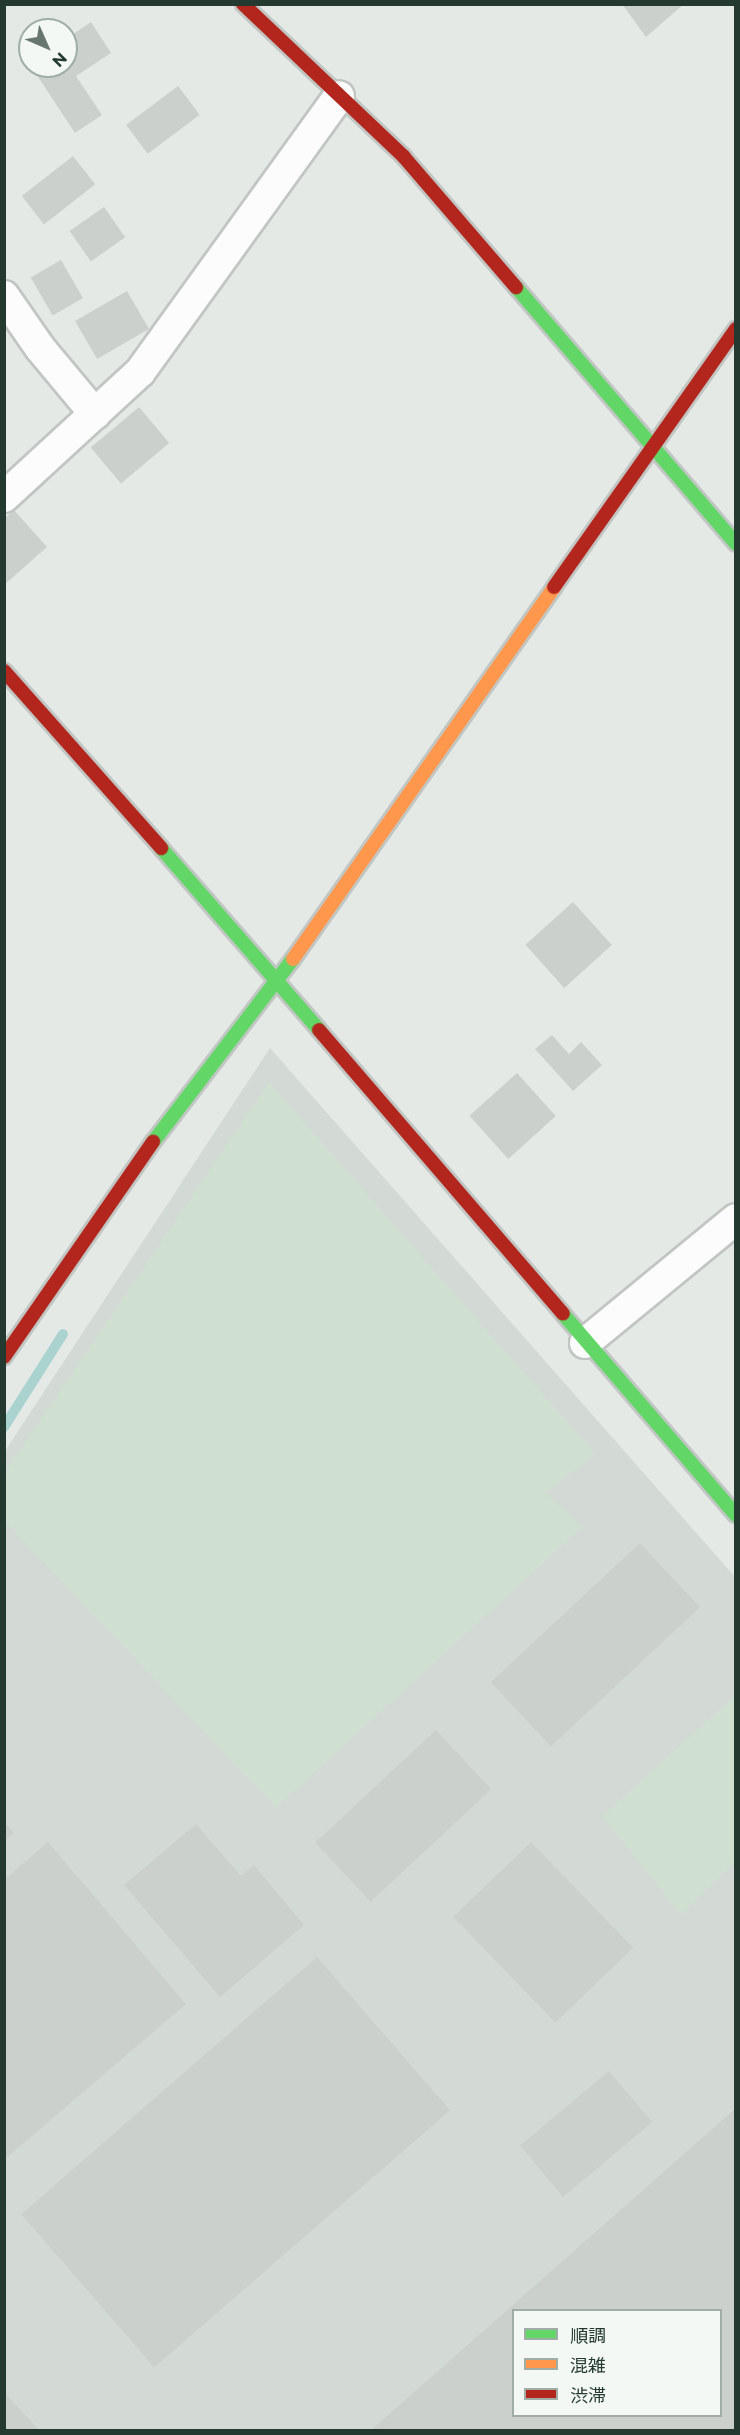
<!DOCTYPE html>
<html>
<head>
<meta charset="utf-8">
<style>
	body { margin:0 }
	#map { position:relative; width:740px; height:2435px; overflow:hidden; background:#e4e9e6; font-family:Montserrat,"Noto Sans JP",sans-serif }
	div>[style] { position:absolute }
	.built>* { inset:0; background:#d3dad5 }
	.green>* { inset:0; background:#cfe0d1 }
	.stream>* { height:10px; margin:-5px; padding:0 5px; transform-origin:5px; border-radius:5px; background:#aad3d0 }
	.building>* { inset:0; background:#cbd0cd; transform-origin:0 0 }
	.roads { filter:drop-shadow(2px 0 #c1c6c3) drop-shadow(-2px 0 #c1c6c3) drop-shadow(0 2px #c1c6c3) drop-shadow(0 -2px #c1c6c3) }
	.street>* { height:30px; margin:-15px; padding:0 15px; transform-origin:15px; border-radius:15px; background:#fbfcfb }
	.fast>* { height:14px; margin:-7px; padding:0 7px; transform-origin:7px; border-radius:7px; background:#63d668 }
	.slow>* { height:14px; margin:-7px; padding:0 7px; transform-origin:7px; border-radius:7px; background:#ff974d }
	.jam>* { height:14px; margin:-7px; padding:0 7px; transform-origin:7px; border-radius:7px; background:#b3261e }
	span { translate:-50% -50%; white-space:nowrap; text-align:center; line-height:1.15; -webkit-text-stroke:4.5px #f3f8f4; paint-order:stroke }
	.frame { position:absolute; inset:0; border:6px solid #243a30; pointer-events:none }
	.legend { position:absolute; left:512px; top:2309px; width:210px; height:108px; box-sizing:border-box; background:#f3f8f4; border:2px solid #a0aca6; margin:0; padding:8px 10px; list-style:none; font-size:18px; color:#243a30 }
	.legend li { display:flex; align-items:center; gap:12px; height:30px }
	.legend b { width:30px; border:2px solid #a0aca6 }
	.north { position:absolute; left:18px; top:18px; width:60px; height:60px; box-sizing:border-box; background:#f3f8f4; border:2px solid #a0aca6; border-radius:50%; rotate:135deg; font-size:16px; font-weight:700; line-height:24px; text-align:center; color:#243a30 }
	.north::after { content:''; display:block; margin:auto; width:21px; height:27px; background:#677770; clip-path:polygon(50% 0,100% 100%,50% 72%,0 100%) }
</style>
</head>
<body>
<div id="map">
	<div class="built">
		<div style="clip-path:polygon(evenodd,270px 1048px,735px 1577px,735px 2430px,5px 2430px,5px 1451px,270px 1048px,514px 2310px,720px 2310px,720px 2416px,514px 2416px,514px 2310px)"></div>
	</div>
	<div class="green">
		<div style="clip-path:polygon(269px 1083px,595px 1454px,545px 1493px,582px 1527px,276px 1807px,4px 1520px,5px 1473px)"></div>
		<div style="clip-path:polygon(735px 1696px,735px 1862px,681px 1914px,603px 1816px)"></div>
	</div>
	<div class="stream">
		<div style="left:4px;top:1427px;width:110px;rotate:-57.6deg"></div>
	</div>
	<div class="building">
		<div style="clip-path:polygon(622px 4px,684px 4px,646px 37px)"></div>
		<div style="clip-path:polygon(91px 22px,111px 53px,76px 76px,102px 115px,75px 133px,31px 66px,66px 66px,66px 39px)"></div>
		<div style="left:178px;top:86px;width:36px;height:65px;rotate:53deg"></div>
		<div style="left:73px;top:156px;width:36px;height:65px;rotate:52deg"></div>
		<div style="left:104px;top:207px;width:37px;height:42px;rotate:55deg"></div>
		<div style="left:61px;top:260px;width:44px;height:35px;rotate:60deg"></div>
		<div style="left:127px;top:291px;width:44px;height:60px;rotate:60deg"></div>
		<div style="left:139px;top:407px;width:47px;height:63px;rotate:50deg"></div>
		<div style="clip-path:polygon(14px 510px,47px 547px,4px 585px,4px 519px)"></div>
		<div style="left:573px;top:902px;width:58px;height:64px;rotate:48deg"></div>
		<div style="clip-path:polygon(552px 1035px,569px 1054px,581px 1042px,602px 1065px,573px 1091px,535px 1049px)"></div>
		<div style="left:517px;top:1073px;width:58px;height:64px;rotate:48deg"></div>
		<div style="left:640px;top:1543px;width:88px;height:204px;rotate:47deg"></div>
		<div style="left:436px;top:1730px;width:81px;height:165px;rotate:47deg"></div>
		<div style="clip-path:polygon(4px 1821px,14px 1833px,4px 1841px)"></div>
		<div style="clip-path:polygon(196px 1824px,241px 1876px,254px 1865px,304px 1925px,220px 1997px,124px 1885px)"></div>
		<div style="clip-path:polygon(48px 1842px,186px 2004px,4px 2160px,4px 1880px)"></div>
		<div style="left:531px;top:1842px;width:147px;height:108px;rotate:46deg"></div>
		<div style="left:317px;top:1957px;width:203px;height:392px;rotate:49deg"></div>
		<div style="left:609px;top:2071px;width:67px;height:116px;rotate:50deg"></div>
		<div style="clip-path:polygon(evenodd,736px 2108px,736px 2430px,371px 2430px,736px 2108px,514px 2310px,720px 2310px,720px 2416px,514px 2416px,514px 2310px)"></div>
		<div style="clip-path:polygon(4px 2392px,39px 2430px,4px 2430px)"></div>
	</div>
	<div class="roads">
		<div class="street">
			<div style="left:4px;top:296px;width:63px;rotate:55.3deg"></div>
			<div style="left:40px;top:348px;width:86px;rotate:50.2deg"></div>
			<div style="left:4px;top:497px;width:185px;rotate:-42.6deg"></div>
			<div style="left:140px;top:372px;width:340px;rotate:-54.2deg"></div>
			<div style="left:585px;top:1343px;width:195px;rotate:-39.4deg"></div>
		</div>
		<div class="fast">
			<div style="left:516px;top:287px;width:338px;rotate:49.4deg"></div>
			<div style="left:161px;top:848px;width:241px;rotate:49deg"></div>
			<div style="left:153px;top:1142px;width:230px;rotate:-52.6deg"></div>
			<div style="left:563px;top:1314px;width:265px;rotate:49.3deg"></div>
		</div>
		<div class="slow">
			<div style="left:293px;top:959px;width:454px;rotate:-54.9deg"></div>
		</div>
		<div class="jam">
			<div style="left:243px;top:4px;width:222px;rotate:43.5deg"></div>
			<div style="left:404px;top:157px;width:172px;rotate:49.3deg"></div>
			<div style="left:554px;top:587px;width:316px;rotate:-54.8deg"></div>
			<div style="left:4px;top:671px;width:237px;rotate:48.4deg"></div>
			<div style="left:319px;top:1030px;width:374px;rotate:49.3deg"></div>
			<div style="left:4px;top:1357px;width:262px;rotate:-55.3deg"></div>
		</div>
	</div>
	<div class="frame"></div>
	<ul class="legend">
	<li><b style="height:8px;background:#63d668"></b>順調</li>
	<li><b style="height:8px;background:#ff974d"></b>混雑</li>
	<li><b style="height:8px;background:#b3261e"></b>渋滞</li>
	</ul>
	<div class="north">N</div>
</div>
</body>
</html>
